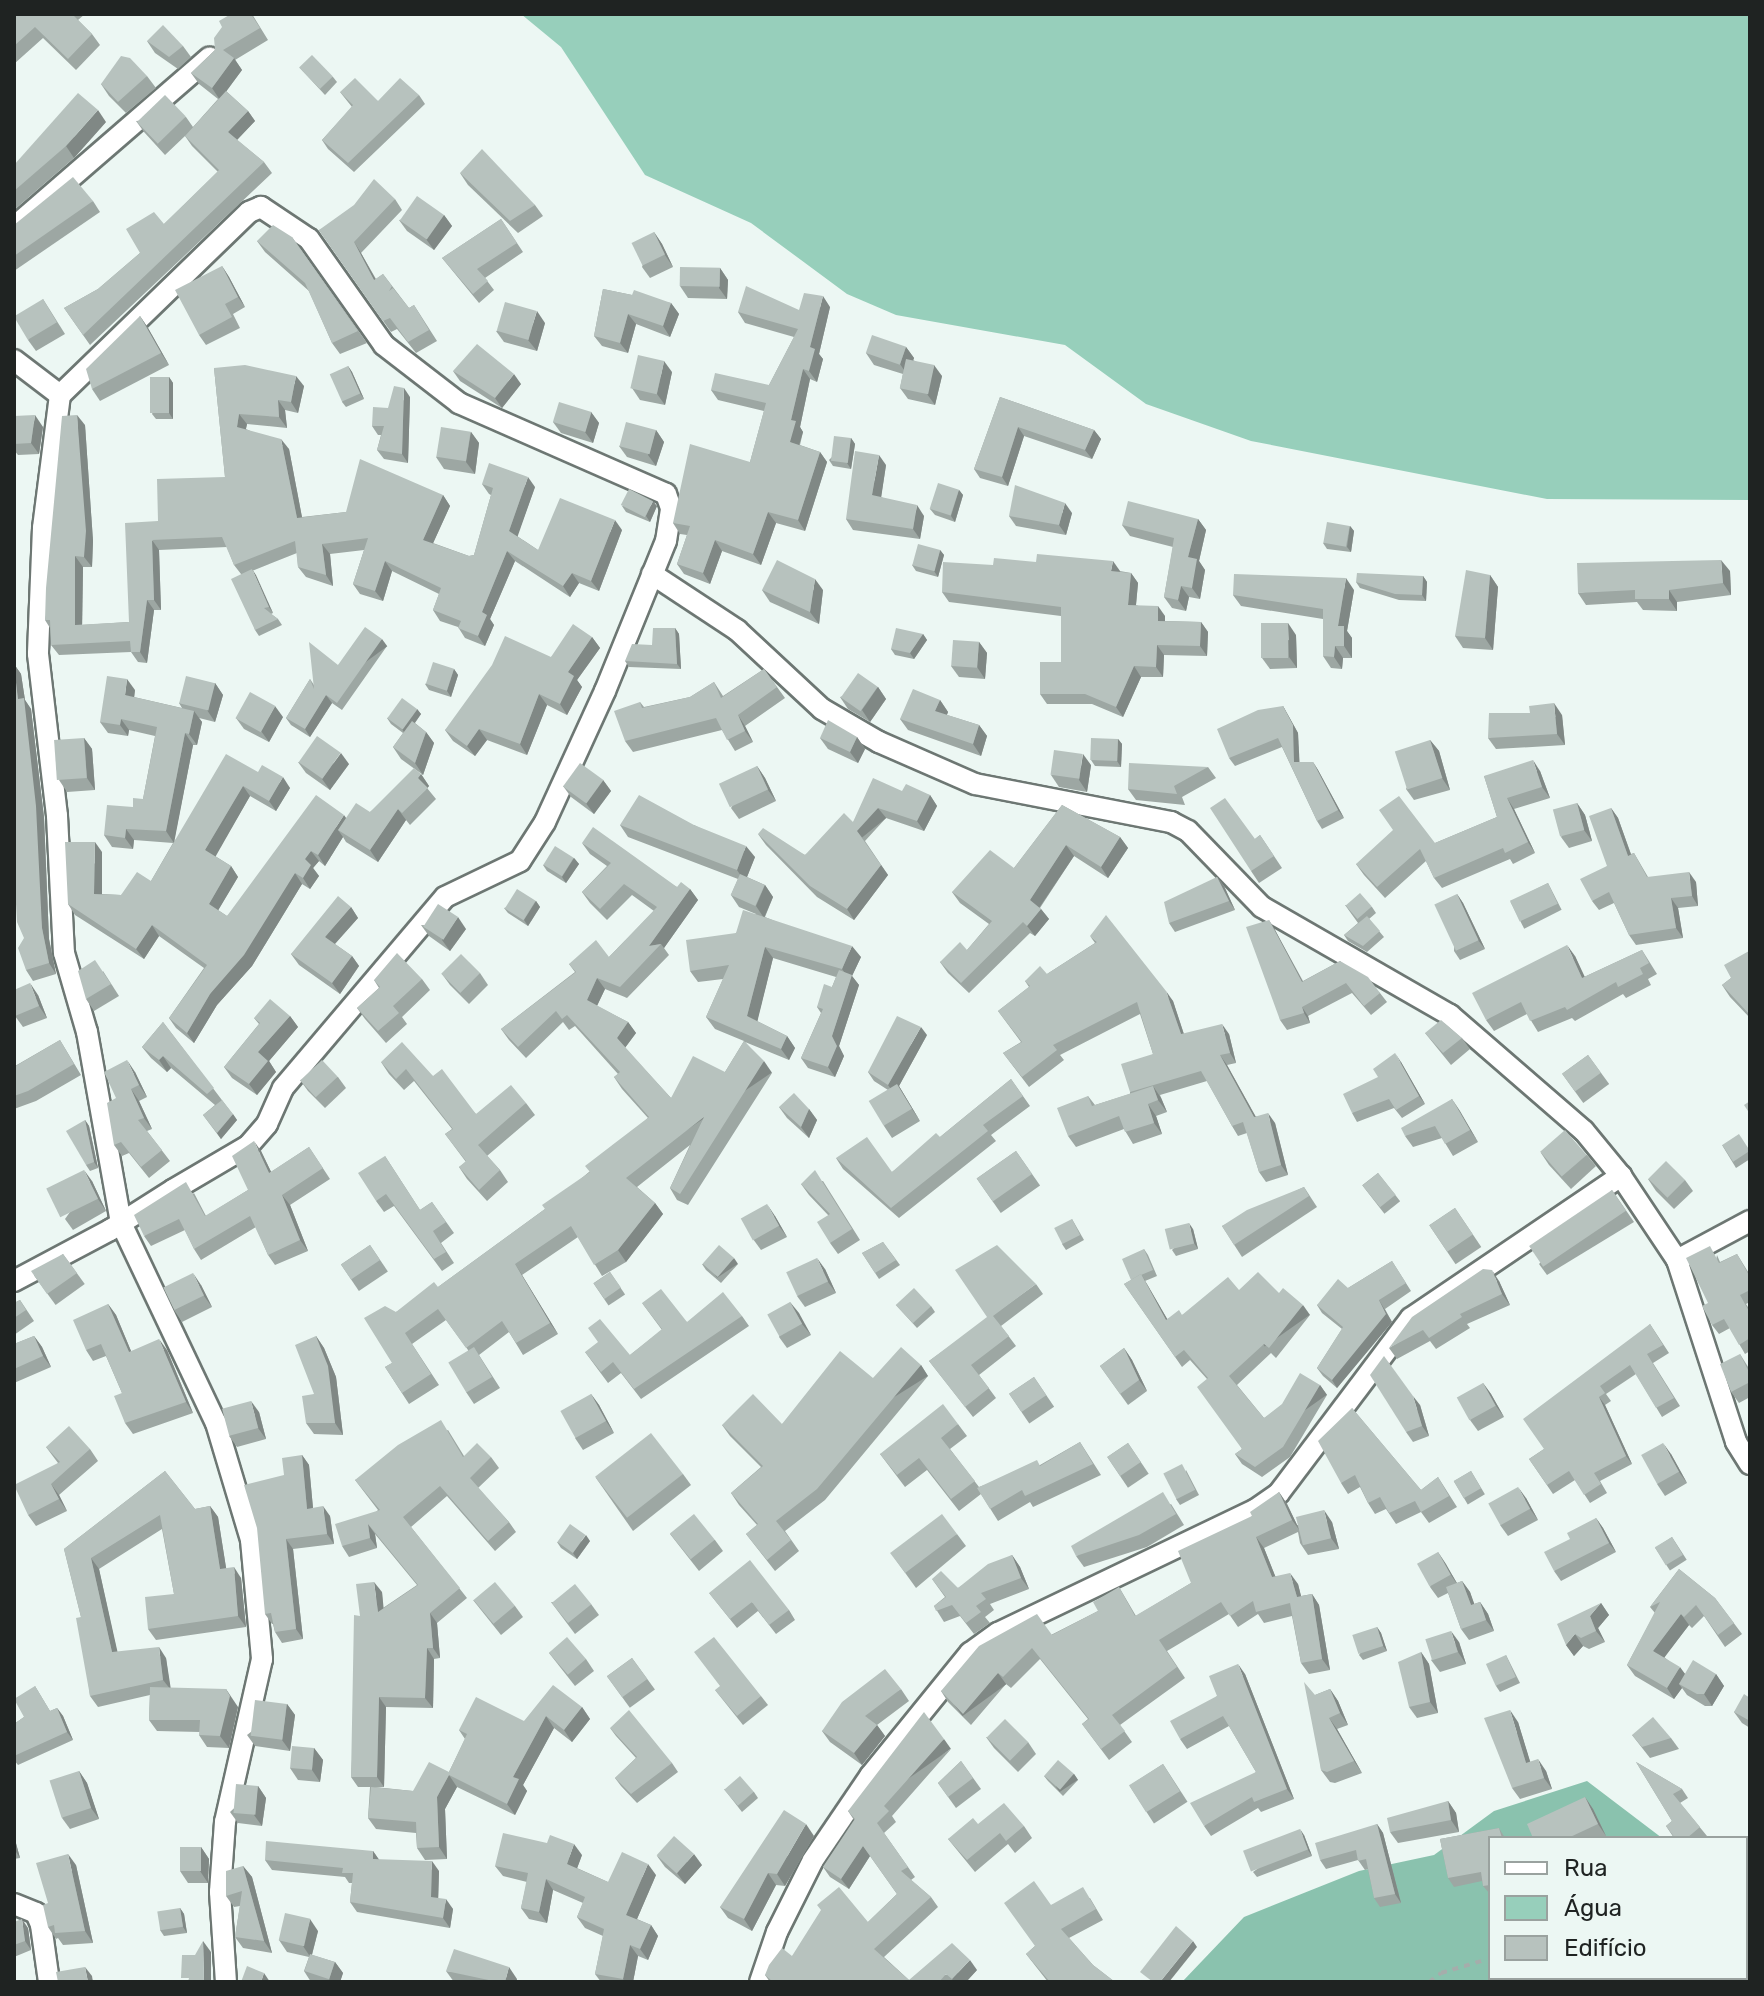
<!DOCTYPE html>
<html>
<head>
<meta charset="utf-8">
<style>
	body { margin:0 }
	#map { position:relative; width:1764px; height:1996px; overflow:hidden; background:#ecf7f3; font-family:Rubik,sans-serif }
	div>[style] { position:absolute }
	.forest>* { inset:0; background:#8ac2ae }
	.water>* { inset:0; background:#97cfbb }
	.path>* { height:4px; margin-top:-2px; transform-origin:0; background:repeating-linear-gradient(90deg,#a5adab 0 6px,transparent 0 12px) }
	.roads { filter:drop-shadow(2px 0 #6d7773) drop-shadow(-2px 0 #6d7773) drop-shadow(0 2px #6d7773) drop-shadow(0 -2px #6d7773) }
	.street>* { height:20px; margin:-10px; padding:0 10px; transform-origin:10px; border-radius:10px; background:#fff }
	.wall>* { inset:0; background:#9da7a3; transform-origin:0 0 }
	.shaded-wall>* { inset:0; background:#808885; transform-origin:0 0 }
	.building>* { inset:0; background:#b7c2be; transform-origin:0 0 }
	span { translate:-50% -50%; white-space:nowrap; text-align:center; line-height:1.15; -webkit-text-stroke:6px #ecf7f3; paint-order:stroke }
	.frame { position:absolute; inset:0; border:16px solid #1f2322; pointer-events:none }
	.legend { position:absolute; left:1488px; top:1836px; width:260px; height:144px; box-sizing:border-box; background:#ecf7f3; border:2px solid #9aa29f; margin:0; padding:10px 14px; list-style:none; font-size:24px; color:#1f2322 }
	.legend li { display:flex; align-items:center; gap:16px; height:40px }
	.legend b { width:40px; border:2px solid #9aa29f }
</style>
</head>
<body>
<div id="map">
	<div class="forest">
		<div style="clip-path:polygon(1587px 1781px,1662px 1838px,1490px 1838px,1490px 1978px,1746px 1978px,1746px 1903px,1750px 1982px,1182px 1982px,1244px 1917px,1359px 1871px,1434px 1855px,1494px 1811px)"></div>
	</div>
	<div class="water">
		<div style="clip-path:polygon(521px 14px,1750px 14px,1750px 500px,1547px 499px,1251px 441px,1146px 404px,1065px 345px,896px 315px,847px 294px,751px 223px,645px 175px,561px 47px)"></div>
	</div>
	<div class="path">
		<div style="left:1429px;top:1982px;width:15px;rotate:-37deg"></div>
		<div style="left:1441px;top:1973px;width:46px;rotate:-16.5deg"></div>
	</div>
	<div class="roads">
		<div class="street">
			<div style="left:14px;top:227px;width:259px;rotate:-40.9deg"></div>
			<div style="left:14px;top:360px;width:58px;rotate:37.3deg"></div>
			<div style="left:652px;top:574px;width:102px;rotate:33.4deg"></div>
			<div style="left:737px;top:630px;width:116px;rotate:42.9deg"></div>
			<div style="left:822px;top:709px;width:66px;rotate:30.1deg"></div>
			<div style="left:879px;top:742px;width:105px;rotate:23.6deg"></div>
			<div style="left:975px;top:784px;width:200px;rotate:11deg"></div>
			<div style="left:1171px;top:822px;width:19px;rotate:28deg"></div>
			<div style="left:1188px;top:831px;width:106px;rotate:45.8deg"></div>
			<div style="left:1262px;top:907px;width:217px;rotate:29.9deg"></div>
			<div style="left:1450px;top:1015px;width:177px;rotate:40.9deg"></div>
			<div style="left:1584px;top:1131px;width:58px;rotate:50.6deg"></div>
			<div style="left:1677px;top:1260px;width:83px;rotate:-28.1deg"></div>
			<div style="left:14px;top:1281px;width:109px;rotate:-28deg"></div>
			<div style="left:110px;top:1230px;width:13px;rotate:-32deg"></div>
			<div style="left:121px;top:1223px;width:62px;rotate:-32.4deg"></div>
			<div style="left:173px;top:1190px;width:87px;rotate:-30.4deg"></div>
			<div style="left:248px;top:1146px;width:29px;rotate:-49deg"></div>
			<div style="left:267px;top:1124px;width:39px;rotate:-66deg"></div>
			<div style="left:283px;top:1088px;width:250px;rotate:-49.7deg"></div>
			<div style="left:445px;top:897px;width:83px;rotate:-25.6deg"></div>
			<div style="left:520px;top:861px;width:46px;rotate:-57.3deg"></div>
			<div style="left:545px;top:822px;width:144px;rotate:-65.4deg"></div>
			<div style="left:605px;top:691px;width:162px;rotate:-67.9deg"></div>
			<div style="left:666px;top:541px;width:33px;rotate:-81deg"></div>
			<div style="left:671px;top:508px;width:15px;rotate:-110deg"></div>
			<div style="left:666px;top:494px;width:226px;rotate:-156.3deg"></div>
			<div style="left:459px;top:403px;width:95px;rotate:-142.3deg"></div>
			<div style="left:384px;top:345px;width:130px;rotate:-125.3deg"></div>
			<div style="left:309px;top:239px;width:58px;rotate:-146.3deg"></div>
			<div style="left:261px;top:207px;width:13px;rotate:157deg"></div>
			<div style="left:249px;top:212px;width:263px;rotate:135.9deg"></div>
			<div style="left:60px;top:395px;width:134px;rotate:97.3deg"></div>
			<div style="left:43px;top:528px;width:126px;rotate:92.3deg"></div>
			<div style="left:38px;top:654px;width:163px;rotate:83.3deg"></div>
			<div style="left:57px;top:816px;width:137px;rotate:87.1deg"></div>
			<div style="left:64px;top:953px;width:82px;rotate:73.8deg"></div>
			<div style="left:87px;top:1032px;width:194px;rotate:79.9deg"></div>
			<div style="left:121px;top:1223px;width:221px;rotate:64.6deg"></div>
			<div style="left:216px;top:1423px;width:122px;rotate:73.3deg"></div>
			<div style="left:251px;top:1540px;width:120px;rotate:84.7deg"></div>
			<div style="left:262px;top:1659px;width:167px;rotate:102.8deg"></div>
			<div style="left:225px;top:1822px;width:70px;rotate:94.1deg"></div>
			<div style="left:220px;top:1892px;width:90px;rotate:86.2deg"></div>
			<div style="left:14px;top:1904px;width:24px;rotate:22deg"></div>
			<div style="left:36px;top:1913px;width:13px;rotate:67deg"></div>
			<div style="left:41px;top:1925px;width:58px;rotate:82deg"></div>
			<div style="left:760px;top:1982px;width:53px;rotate:-71.2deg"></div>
			<div style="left:777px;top:1932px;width:80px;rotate:-63.4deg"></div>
			<div style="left:813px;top:1860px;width:102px;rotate:-55.8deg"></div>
			<div style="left:870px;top:1776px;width:159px;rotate:-50.9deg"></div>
			<div style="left:970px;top:1653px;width:34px;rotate:-36deg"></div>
			<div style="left:998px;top:1633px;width:285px;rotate:-25.6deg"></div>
			<div style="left:1255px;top:1510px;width:29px;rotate:-35deg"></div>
			<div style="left:1279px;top:1493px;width:219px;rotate:-53deg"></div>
			<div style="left:1411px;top:1318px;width:254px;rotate:-34.1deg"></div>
			<div style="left:1621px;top:1176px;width:101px;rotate:56.3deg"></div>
			<div style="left:1677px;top:1260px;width:191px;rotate:72deg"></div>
			<div style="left:1736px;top:1442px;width:26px;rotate:58deg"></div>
		</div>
	</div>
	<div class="wall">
		<div style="clip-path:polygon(14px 14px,85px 14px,78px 20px,92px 34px,100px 45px,76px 70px,43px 38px,14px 64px)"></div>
		<div style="clip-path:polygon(231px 14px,252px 14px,268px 40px,235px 60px,242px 70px,226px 91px,248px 111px,255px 121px,237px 140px,264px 162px,272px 173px,90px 345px,64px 308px,98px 289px,140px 253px,164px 224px,218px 172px,192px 146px,185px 136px,165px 155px,144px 132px,136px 121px,186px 117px,193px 127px,218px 99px,199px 84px,191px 73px,215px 50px)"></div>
		<div style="clip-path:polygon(147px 41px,183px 46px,191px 57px,178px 69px,155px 53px)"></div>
		<div style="clip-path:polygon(300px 68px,333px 77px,337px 82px,325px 95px)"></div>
		<div style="clip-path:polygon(147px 76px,156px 88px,126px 113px,109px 96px,101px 84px)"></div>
		<div style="clip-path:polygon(340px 92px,378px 101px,419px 95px,425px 104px,354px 172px,328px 149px,322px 140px,352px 107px)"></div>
		<div style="clip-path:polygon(106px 122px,74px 158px,14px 210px,14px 165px)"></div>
		<div style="clip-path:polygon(460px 173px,535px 205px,543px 216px,518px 233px,468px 185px)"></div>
		<div style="clip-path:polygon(395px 199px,402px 210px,361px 253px,376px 279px,383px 274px,409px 308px,414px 305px,437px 341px,416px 353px,397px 329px,391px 332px,319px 230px)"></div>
		<div style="clip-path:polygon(93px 201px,100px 212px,14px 271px,14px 225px)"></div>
		<div style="clip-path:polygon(444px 215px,452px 226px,434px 250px,407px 231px,399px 220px)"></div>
		<div style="clip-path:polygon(501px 219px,523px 252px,485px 278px,494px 290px,479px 303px,442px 258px)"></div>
		<div style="clip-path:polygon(654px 232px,662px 244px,673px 267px,650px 278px,642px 267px)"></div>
		<div style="clip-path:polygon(292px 237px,367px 343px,340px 354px,332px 343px,309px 291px,265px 252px,257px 241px)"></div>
		<div style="clip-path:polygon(222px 266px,229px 277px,245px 307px,233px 314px,240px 328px,206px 345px,199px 335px)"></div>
		<div style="clip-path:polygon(720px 268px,728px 280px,727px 299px,688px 298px,680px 286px)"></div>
		<div style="clip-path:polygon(603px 289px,671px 303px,679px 314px,670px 337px,636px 324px,628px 353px,602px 346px,594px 336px)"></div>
		<div style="clip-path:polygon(43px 299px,65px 334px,36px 351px,28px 340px)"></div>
		<div style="clip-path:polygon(830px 307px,819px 354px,823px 359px,817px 382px,810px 379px,800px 427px,803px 432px,800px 445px,820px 452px,827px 462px,805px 531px,776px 523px,761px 565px,722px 551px,710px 584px,684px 574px,677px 564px,687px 535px,680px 534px,673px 523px,750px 462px,764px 411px,718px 400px,711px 390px,769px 385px,794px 337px,745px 323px,738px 312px,799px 310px)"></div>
		<div style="clip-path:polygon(140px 316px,148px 328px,169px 365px,100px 401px,92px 389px)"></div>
		<div style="clip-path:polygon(545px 323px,537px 351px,504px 342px,496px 331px)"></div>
		<div style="clip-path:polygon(906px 347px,914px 358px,913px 360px,942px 376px,935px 405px,908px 399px,900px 388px,903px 374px,874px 365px,866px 353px)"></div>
		<div style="clip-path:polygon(348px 366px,352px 372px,364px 399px,346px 407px,342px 402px)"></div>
		<div style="clip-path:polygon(214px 368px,304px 386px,298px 413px,285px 410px,287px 428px,247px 424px,246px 429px,289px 449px,302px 517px,346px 512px,443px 495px,450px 506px,433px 543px,469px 556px,474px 555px,491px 495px,489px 494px,482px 484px,535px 487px,517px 536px,538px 550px,622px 530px,599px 591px,579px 583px,570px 597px,515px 561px,490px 619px,494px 625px,485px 646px,465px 638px,458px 627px,440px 621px,433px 610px,439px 594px,392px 571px,383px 601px,360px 594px,353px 584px,364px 550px,330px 554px,333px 586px,306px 577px,298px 567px,297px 553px,252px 571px,273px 613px,271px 614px,278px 619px,282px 625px,259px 636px,255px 630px,241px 574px,234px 565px,227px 547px,159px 550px,161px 610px,154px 610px,147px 663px,138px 662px,131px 652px,59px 655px,51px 645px,50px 628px,45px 620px,85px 425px,93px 541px,92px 567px,83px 567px,82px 625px,129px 622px,158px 521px,225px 477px)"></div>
		<div style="clip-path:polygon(453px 371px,521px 384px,502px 408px,460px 381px)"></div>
		<div style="clip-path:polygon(672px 372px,665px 405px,640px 400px,632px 388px)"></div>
		<div style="clip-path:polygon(169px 377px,173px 383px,173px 419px,156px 419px,152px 414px)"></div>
		<div style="clip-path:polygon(410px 397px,408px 463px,384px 459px,377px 450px,381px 435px,378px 435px,372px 426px,388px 408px)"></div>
		<div style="clip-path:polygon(1000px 397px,1094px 430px,1101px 439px,1092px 459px,1024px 436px,1008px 486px,980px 478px,974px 469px)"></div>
		<div style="clip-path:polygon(591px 412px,599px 423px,593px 443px,561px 433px,553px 422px)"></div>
		<div style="clip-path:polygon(14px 416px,43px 427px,39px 454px,18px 455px,14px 450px)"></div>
		<div style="clip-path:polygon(656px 430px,664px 442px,656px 466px,627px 457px,619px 446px)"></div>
		<div style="clip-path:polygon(471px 432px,479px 443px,475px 474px,444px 469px,436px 457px)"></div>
		<div style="clip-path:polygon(851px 438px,855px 444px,851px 469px,833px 466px,829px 460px)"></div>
		<div style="clip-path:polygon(886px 465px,881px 497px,924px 516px,920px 539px,853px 530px,846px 519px)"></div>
		<div style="clip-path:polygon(959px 490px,963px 495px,955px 522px,935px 515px,930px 509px)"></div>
		<div style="clip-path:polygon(622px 506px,657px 506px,650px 522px,626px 512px)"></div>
		<div style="clip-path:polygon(1072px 513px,1066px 535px,1016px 526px,1009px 516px)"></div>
		<div style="clip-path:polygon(1198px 519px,1206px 530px,1199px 561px,1205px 570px,1200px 599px,1189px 597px,1186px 611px,1172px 608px,1164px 597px,1173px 547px,1130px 536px,1122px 525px)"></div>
		<div style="clip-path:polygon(1350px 526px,1354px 531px,1351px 552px,1327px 549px,1323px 543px)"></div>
		<div style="clip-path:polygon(940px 550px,944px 555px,938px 577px,916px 571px,912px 565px)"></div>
		<div style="clip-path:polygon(1120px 571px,1131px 573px,1138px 583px,1136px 605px,1165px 616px,1165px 621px,1201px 622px,1208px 632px,1207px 656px,1164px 655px,1163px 677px,1141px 677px,1123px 717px,1092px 704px,1047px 704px,1040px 694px,1061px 662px,1061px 616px,949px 602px,942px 592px)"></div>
		<div style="clip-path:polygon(1730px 571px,1731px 595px,1677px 602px,1677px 611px,1643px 610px,1637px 602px,1586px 605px,1578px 593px)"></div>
		<div style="clip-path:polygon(1490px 575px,1498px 587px,1493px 650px,1463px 648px,1455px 636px)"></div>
		<div style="clip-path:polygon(1423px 576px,1427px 582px,1426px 601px,1399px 600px,1360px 588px,1356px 582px)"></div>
		<div style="clip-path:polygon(762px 590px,823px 590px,819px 624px,770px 602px)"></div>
		<div style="clip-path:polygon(1354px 590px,1347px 631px,1352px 638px,1352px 658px,1343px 658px,1342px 669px,1331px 668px,1323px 656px,1323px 619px,1241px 606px,1233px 595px)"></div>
		<div style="clip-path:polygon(675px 628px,679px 634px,681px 669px,629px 667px,625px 661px,652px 645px)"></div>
		<div style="clip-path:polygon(923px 634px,927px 640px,914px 659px,895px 655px,891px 649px)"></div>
		<div style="clip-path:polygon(1296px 635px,1297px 668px,1270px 669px,1262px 658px)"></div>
		<div style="clip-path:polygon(592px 637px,600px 648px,577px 680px,582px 687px,567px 715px,547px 705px,527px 755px,487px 740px,475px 756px,453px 741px,445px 730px,551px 657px)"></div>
		<div style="clip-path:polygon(979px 642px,987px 653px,985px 679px,959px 677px,951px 666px)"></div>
		<div style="clip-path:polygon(387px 646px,342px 710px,332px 703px,310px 737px,291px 725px,286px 718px,310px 679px,314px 685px,338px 665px)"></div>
		<div style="clip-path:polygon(14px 664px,21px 674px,25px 700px,31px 709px,44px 817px,49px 939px,56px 974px,33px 981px,26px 970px,24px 938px)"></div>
		<div style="clip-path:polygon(454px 669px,458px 675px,451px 697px,429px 690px,425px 684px)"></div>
		<div style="clip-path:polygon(764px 669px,785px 698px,745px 726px,753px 742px,735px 751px,722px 730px,633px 752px,625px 741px,640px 702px,644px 707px,690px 697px,714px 682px,723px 696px)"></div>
		<div style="clip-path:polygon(215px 683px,223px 695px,215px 722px,199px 718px,202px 722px,197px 745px,193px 745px,174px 841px,258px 772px,290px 788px,276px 811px,250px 796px,215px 856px,231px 866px,238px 877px,218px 910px,227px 916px,346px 819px,370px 812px,421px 774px,429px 786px,427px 788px,436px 799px,410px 825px,406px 820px,378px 862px,346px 842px,343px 837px,325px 866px,319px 861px,313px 868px,319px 876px,310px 889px,302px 884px,252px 966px,217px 1005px,194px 1043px,176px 1028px,169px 1018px,204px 968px,159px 936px,144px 959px,75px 915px,68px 904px,102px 852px,102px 894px,121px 895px,151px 881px,173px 843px,134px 840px,133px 849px,112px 847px,104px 835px,143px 799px,155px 736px,129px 730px,128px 736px,108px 733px,100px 722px,135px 690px,134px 697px,182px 708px,179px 703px)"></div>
		<div style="clip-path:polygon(878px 687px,886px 699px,870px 722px,848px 709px,840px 697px)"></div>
		<div style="clip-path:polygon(940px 700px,948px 712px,947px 715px,979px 725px,987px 736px,981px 756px,908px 730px,900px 719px)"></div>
		<div style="clip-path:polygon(1283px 706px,1298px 733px,1299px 762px,1313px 762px,1318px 770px,1344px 818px,1322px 829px,1317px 821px,1282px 747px,1235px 766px,1229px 758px)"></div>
		<div style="clip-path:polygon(417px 709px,421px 714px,415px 723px,426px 732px,434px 743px,423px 775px,401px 759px,393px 747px,403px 733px,391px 724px,387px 718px)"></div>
		<div style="clip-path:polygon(1562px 715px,1565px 745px,1496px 749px,1488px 738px)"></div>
		<div style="clip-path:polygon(283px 717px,269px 742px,244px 729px,236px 718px)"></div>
		<div style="clip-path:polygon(857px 737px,865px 749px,858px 763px,828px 749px,820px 738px)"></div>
		<div style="clip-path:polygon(84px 738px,92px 749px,95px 790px,67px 792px,59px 780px)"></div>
		<div style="clip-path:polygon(1118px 739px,1122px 744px,1121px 767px,1095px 766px,1091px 760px)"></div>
		<div style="clip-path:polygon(1430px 740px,1439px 751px,1450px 790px,1414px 800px,1406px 789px)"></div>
		<div style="clip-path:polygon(298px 762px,349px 764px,330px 790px,306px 773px)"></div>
		<div style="clip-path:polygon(1091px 765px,1087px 792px,1059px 787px,1051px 775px)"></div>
		<div style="clip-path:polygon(757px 766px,765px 778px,776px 801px,739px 819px,731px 808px)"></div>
		<div style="clip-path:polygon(1208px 767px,1216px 778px,1182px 797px,1185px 805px,1136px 800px,1128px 789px)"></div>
		<div style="clip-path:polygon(1540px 771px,1550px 798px,1514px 809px,1535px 853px,1513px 864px,1510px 859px,1442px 888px,1434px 878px,1426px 861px,1385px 898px,1364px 875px,1356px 864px,1435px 843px,1497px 817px,1484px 776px)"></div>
		<div style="clip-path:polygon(603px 780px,611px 791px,594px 814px,571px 797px,563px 786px)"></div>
		<div style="clip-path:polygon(902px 791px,930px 795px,937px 806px,924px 831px,886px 818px,865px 841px,888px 875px,854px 920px,817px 897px,766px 845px,758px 834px,805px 855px,853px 822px)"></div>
		<div style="clip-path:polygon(1577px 803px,1585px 815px,1592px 841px,1569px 848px,1561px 837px)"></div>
		<div style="clip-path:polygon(1062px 805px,1120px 837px,1128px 848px,1108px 878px,1074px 856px,1040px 908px,1049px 919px,1035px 936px,1030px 933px,969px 993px,948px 973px,940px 962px,967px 950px,989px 924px,960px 903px,952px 892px,1014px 868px)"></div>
		<div style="clip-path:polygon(1611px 808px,1618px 818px,1631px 854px,1634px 853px,1648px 877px,1696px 882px,1698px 906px,1678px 908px,1683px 938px,1636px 945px,1629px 935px,1614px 903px,1599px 910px,1592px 901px,1607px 866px)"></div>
		<div style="clip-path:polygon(620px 825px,694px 825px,755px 857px,747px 877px,765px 885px,773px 897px,765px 917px,861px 957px,852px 976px,859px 985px,839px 1046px,844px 1056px,835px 1077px,808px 1068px,801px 1058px,821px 1013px,817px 1007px,832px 987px,836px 977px,773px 958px,757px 1021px,787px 1036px,795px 1048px,789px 1060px,745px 1042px,772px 1073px,688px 1205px,677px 1200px,670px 1188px,690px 1145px,637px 1187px,655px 1203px,663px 1214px,626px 1262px,602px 1276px,578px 1237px,522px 1275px,558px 1334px,523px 1355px,509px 1332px,479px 1355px,500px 1388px,474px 1404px,466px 1392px,468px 1350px,446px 1320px,412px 1344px,439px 1385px,409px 1404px,385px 1367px,392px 1363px,396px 1312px,438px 1287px,545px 1209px,589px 1172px,648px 1118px,622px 1089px,614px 1077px,618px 1074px,575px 1026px,569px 1030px,563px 1022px,526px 1058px,509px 1040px,501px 1029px,575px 972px,569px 964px,609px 957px,654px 911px,632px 895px,607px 920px,590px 903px,582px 892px,607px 866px,590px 854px,582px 843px,677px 887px,690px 889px,698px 900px,664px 948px,669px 955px,627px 998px,605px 989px,597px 1006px,628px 1022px,636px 1033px,625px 1048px,671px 1098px,725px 1072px,744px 1041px,715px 1029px,706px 1017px,723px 979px,698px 982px,690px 971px,736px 933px,756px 914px,739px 907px,731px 895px,738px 879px,628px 837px)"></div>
		<div style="clip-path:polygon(1260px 835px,1282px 868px,1259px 883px,1251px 871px,1255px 839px)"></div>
		<div style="clip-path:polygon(574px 858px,579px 864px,566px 883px,547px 871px,543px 865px)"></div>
		<div style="clip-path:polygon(1217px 877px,1224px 886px,1235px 910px,1175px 932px,1169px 923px)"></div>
		<div style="left:1548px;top:883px;width:30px;height:42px;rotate:63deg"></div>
		<div style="clip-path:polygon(1457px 894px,1463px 903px,1485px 949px,1460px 960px,1454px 951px)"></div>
		<div style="clip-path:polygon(536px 901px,540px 907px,528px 926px,508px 913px,504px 908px)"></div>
		<div style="clip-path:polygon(1345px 905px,1372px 907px,1376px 913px,1369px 919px,1384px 937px,1367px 952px,1348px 941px,1344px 935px,1358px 923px)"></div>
		<div style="clip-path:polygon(351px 907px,358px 918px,335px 944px,352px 956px,359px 966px,340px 994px,299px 965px,291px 954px)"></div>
		<div style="clip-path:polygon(1269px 920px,1275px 930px,1303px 981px,1340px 961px,1380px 993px,1387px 1002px,1371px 1015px,1352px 993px,1308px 1016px,1310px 1023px,1287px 1030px,1280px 1020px)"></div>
		<div style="clip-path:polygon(421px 925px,466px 929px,450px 951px,429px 936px)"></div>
		<div style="clip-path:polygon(1090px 936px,1173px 1001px,1184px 1034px,1229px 1034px,1236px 1063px,1227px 1065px,1255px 1116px,1275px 1123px,1288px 1175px,1266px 1182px,1259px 1172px,1247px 1133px,1238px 1136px,1232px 1126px,1207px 1081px,1160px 1095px,1167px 1112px,1156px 1116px,1162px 1134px,1133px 1144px,1124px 1129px,1076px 1147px,1068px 1136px,1088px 1096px,1095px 1105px,1130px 1094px,1130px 1092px,1153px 1054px,1140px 1014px,1060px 1055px,1064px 1060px,1029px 1087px,1003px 1053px,1021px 1042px,998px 1011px,1029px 987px,1025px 981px,1047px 974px,1095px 943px)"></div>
		<div style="clip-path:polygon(1642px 950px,1657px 974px,1648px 979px,1651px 985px,1626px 998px,1623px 994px,1575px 1021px,1572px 1018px,1538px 1032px,1527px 1014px,1494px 1031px,1486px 1020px,1575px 956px,1584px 977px)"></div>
		<div style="clip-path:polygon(1750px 952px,1750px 1018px,1730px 997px,1722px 985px,1731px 978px)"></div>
		<div style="clip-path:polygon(103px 971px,119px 996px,94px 1011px,86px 999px)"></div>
		<div style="clip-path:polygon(480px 973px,488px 985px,469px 1004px,450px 985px,442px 974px)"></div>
		<div style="clip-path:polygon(422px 979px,430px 990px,402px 1017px,407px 1024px,386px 1043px,365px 1019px,357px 1008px,379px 988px,374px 980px)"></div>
		<div style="clip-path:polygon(38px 995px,47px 1018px,23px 1027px,15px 1016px)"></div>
		<div style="clip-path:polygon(290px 1016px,298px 1027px,269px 1061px,276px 1072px,257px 1095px,232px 1078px,224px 1067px,259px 1024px,254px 1018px)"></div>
		<div style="clip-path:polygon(163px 1022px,237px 1120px,221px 1139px,203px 1115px,215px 1105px,171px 1068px,167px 1072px,151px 1058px,142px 1047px)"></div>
		<div style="clip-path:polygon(1425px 1033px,1462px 1038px,1470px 1049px,1451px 1065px)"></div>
		<div style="clip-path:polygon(927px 1035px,899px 1086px,920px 1121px,892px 1138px,884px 1126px,888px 1090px,874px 1081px,868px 1072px)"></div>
		<div style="clip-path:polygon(60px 1040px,81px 1075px,36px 1101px,14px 1109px,14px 1064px,15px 1066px)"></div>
		<div style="left:1588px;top:1055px;width:36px;height:32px;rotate:54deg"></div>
		<div style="clip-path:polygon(381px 1062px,433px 1076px,476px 1114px,526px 1103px,535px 1115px,487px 1156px,500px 1170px,508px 1182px,487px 1201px,467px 1179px,459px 1167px,466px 1162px,445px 1134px,452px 1129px,414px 1081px,404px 1090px,389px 1074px)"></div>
		<div style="clip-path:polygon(1401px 1062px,1425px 1104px,1402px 1118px,1394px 1108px,1357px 1122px,1352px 1113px)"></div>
		<div style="clip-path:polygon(135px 1072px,147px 1097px,139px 1101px,152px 1129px,147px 1131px,170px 1161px,149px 1178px,129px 1153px,122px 1156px,114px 1145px,116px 1098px)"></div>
		<div style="clip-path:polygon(338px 1077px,346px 1088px,325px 1108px,308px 1091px,300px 1080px)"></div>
		<div style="clip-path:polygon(1011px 1079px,1030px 1106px,991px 1135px,996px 1141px,899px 1218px,843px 1169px,836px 1158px,892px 1172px,940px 1137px)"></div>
		<div style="clip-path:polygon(1452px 1099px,1478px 1142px,1453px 1156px,1442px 1138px,1413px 1147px,1405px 1136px)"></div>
		<div style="clip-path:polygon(779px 1107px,809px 1109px,817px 1120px,809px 1138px,787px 1118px)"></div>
		<div style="clip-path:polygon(85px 1120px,89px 1126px,98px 1168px,90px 1171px,86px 1165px)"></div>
		<div style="clip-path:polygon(1722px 1145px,1750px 1151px,1750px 1159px,1736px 1168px)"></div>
		<div style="clip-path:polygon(309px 1147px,330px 1179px,290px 1205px,308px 1251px,275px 1265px,268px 1255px,256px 1227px,201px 1260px,194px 1249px,185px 1230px,151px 1246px,144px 1236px,194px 1193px,206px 1216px,248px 1190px,261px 1151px,271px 1172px)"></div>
		<div style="left:1016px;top:1151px;width:42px;height:48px;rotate:55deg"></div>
		<div style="clip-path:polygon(1541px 1153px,1587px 1155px,1596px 1166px,1571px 1189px,1549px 1165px)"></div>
		<div style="clip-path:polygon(385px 1156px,420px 1210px,432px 1202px,454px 1233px,441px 1243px,454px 1263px,442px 1271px,394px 1206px,384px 1212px,376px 1201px)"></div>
		<div style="left:1378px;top:1173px;width:36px;height:20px;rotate:52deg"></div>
		<div style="clip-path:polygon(1648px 1179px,1685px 1180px,1693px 1191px,1674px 1209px,1656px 1191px)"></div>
		<div style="clip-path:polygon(92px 1181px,106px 1211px,73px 1230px,65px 1219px)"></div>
		<div style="clip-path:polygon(823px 1181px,860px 1240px,838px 1254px,830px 1243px,828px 1215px,809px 1195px,801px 1184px)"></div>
		<div style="clip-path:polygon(1304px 1187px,1317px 1207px,1242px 1257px,1222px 1226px)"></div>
		<div style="clip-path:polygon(1612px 1190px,1634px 1222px,1547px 1275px,1539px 1264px)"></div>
		<div style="left:1455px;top:1208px;width:47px;height:31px;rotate:56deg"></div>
		<div style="clip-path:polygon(775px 1216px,787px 1237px,761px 1250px,753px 1239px)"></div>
		<div style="clip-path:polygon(1072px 1219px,1084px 1240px,1066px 1250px,1062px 1244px)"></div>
		<div style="clip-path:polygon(1193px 1229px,1198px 1249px,1176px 1256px,1172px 1250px)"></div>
		<div style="clip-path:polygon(883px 1242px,900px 1265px,879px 1279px,862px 1253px)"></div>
		<div style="left:370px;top:1245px;width:32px;height:35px;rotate:56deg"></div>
		<div style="clip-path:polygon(1144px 1249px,1148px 1255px,1157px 1276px,1145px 1281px,1167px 1319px,1182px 1315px,1239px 1290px,1279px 1293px,1310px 1315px,1276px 1358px,1271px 1353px,1237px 1385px,1264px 1418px,1320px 1385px,1327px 1395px,1290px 1457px,1262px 1477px,1242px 1464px,1235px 1454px,1242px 1449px,1207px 1379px,1190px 1360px,1182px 1367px,1124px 1284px,1131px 1280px)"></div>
		<div style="left:63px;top:1254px;width:37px;height:36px;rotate:54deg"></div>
		<div style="clip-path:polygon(1737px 1254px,1750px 1275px,1750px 1302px,1746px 1304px,1750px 1310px,1750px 1351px,1745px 1354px,1730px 1328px,1719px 1334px,1712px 1325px,1708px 1303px,1717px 1255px,1720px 1262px)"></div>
		<div style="clip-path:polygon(1392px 1261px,1411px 1291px,1385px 1309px,1392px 1322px,1337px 1388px,1323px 1376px,1317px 1368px,1342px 1329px,1322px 1313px,1317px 1305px,1348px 1288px)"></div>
		<div style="clip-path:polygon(702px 1264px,738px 1264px,721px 1283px,706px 1270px)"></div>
		<div style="clip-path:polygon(825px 1269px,836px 1293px,805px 1307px,797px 1296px)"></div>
		<div style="left:610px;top:1272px;width:27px;height:20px;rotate:56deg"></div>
		<div style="clip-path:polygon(1499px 1281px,1510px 1305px,1467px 1324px,1470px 1328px,1436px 1349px,1430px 1341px,1397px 1359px,1389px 1348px)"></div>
		<div style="clip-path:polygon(1036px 1284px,1043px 1294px,1001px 1326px,1016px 1346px,979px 1375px,996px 1398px,973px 1417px,929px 1361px)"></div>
		<div style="clip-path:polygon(201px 1285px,212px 1307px,182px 1322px,174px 1310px)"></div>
		<div style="clip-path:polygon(20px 1300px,34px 1321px,14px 1335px,14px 1303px)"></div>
		<div style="clip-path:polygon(790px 1302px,811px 1335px,787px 1348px,779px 1337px)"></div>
		<div style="clip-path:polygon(642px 1303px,687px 1322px,742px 1316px,749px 1326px,641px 1399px,621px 1373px,608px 1383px,585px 1352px,630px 1355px,662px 1330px)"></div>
		<div style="clip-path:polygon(108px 1304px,116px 1315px,131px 1351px,167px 1350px,193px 1413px,133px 1434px,125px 1423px,122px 1393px,106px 1356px,93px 1361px,86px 1350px)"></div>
		<div style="clip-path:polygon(896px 1305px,931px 1306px,935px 1312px,917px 1328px)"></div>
		<div style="clip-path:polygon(1650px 1324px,1669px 1353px,1653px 1363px,1680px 1406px,1662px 1417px,1636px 1374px,1606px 1394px,1611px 1401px,1605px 1405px,1632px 1464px,1600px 1481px,1607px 1493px,1590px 1503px,1575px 1480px,1553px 1494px,1529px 1459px,1544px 1449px)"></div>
		<div style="clip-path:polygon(34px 1336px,42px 1347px,51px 1367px,14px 1383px,14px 1344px)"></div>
		<div style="clip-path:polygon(316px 1336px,324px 1348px,336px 1377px,343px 1435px,314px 1434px,306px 1423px,314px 1394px)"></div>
		<div style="clip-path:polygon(1124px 1348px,1132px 1360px,1147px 1391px,1128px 1405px,1100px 1366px)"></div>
		<div style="clip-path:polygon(1740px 1354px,1750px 1370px,1750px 1397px,1739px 1403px,1731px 1392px)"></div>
		<div style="clip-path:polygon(921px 1365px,928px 1376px,825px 1500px,785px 1531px,799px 1551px,775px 1571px,746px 1534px,757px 1525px,739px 1505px,731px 1493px,761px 1467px,730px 1436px,722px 1425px,782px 1424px,873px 1378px)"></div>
		<div style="left:1034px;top:1377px;width:36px;height:30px;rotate:56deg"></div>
		<div style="clip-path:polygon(1483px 1383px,1491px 1394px,1504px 1417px,1478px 1431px,1470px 1420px)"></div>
		<div style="clip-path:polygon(591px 1394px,599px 1405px,614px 1433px,583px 1450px,575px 1438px)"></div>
		<div style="clip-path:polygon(1420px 1405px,1429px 1436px,1413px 1442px,1406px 1432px)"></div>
		<div style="clip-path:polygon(1352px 1408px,1421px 1490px,1438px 1477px,1457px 1507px,1429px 1523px,1421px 1512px,1396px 1524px,1386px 1509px,1375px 1514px,1368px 1503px,1360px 1487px,1348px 1494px,1341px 1483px)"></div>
		<div style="clip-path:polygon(259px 1412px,266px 1439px,237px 1447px,229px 1436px)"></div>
		<div style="clip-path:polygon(958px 1424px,967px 1436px,950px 1449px,979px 1487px,1040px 1465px,1080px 1442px,1101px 1475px,1033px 1507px,1030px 1502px,998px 1521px,981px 1494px,959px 1511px,927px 1470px,905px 1487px,880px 1454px)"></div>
		<div style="clip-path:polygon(448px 1430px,464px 1456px,491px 1457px,499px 1468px,478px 1488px,509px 1522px,516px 1532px,495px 1551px,447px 1496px,411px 1527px,467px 1598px,437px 1623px,440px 1658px,434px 1659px,433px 1708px,386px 1707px,384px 1787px,375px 1787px,413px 1791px,449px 1772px,465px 1739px,459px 1730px,524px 1721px,582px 1707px,590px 1719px,572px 1742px,554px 1728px,523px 1785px,527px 1791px,515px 1815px,457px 1787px,445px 1809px,447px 1859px,425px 1860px,417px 1848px,416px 1833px,376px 1829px,368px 1818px,370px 1787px,358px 1787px,351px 1777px,360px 1616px,382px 1592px,383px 1608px,417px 1585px,375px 1534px,377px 1548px,349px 1557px,342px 1546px,378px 1510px,355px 1480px)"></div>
		<div style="left:1128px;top:1443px;width:37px;height:25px;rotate:56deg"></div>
		<div style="clip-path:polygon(46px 1447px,90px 1449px,98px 1461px,59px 1495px,67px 1511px,36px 1526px,28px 1515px,58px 1463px)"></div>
		<div style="clip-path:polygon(1671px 1454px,1687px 1483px,1665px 1496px,1657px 1484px)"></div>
		<div style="clip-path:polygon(302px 1455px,309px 1465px,313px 1508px,330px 1516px,334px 1544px,293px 1549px,303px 1639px,282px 1643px,275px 1632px,273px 1624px,272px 1624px,265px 1614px,284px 1475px)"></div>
		<div style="clip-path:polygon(1186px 1470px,1199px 1495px,1180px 1505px,1176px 1499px)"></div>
		<div style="clip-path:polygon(165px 1471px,195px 1509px,210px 1506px,218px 1517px,226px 1568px,241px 1578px,246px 1627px,156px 1640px,148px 1629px,174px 1594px,162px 1529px,99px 1569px,117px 1652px,166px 1658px,170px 1688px,238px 1707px,229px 1748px,207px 1747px,199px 1735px,200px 1732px,157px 1731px,149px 1720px,150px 1695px,98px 1707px,90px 1696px,81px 1617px,64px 1549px)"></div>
		<div style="left:1471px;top:1471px;width:27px;height:20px;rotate:59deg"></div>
		<div style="clip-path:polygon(683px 1474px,691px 1485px,633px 1531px,596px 1478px)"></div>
		<div style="clip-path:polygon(1279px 1492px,1287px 1504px,1297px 1525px,1332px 1522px,1339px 1549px,1308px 1555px,1300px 1543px,1298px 1532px,1264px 1548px,1275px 1576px,1298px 1584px,1301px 1596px,1312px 1594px,1319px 1605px,1330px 1670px,1309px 1674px,1301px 1663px,1292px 1616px,1264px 1623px,1258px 1614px,1238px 1627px,1229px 1614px,1167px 1651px,1185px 1678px,1120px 1725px,1132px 1742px,1109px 1760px,1082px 1724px,1088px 1719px,1040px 1659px,1011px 1688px,1006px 1684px,971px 1725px,948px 1702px,941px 1691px,1098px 1611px,1119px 1587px,1136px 1616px,1191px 1583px,1252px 1516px)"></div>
		<div style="clip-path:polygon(1526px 1498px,1538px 1520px,1508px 1536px,1500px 1525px)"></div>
		<div style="clip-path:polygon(1171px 1504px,1184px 1525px,1147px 1547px,1084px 1567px,1076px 1556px)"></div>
		<div style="clip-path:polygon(1596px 1518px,1603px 1528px,1616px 1552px,1561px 1581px,1554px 1571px)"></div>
		<div style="clip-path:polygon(670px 1534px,715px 1540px,723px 1551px,699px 1571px)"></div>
		<div style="clip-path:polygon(957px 1534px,966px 1546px,916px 1588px,893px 1556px)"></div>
		<div style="left:1672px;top:1537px;width:27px;height:20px;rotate:57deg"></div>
		<div style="clip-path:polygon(590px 1541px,577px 1559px,561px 1548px,557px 1542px)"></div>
		<div style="clip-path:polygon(1438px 1552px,1457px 1583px,1462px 1581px,1470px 1592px,1474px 1604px,1480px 1602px,1488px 1614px,1494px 1631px,1469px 1640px,1461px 1629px,1448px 1593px,1438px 1598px,1430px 1587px)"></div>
		<div style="clip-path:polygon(1012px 1555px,1020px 1567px,1029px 1589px,990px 1604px,994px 1610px,985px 1617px,990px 1623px,974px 1634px,960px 1616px,944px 1622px,934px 1606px,945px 1597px,932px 1579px,958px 1588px)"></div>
		<div style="clip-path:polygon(1679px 1569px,1715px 1598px,1742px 1634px,1725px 1647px,1704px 1616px,1692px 1628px,1689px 1625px,1664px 1657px,1685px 1674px,1716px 1674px,1724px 1686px,1712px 1706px,1705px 1706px,1687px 1695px,1682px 1688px,1674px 1699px,1635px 1676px,1627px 1665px,1655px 1613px,1650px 1607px)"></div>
		<div style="clip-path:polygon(709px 1593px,789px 1610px,795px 1620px,776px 1634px,758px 1611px,737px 1628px)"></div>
		<div style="clip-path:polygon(473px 1600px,515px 1606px,523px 1617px,501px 1635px)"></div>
		<div style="clip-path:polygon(551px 1602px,591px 1604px,599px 1615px,575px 1634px)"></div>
		<div style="clip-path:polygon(1601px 1603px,1609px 1615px,1598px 1628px,1605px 1642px,1589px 1649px,1583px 1646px,1574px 1656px,1566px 1645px)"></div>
		<div style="clip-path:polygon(1377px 1627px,1381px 1633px,1387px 1651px,1363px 1660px,1359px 1655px)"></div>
		<div style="clip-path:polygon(1459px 1642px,1466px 1664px,1440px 1672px,1431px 1660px)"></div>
		<div style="clip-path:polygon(1421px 1652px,1429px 1664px,1438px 1713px,1417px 1718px,1409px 1707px)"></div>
		<div style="clip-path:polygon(549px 1653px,586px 1659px,594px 1671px,575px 1686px)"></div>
		<div style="clip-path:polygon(1506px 1655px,1520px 1683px,1500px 1692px,1496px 1686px)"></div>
		<div style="left:632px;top:1658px;width:39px;height:31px;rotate:54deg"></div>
		<div style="clip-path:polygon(1245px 1674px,1294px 1799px,1261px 1812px,1258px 1808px,1211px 1836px,1204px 1826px,1256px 1772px,1229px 1726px,1187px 1749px,1180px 1739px,1217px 1696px)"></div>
		<div style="clip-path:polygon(35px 1686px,50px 1711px,57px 1708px,63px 1716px,73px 1740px,18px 1765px,14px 1760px,14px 1724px,24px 1717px)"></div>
		<div style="clip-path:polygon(901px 1689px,909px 1701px,877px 1725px,885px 1736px,862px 1765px,830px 1742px,822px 1731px)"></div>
		<div style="clip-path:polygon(1330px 1689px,1338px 1701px,1348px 1725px,1337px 1729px,1362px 1773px,1335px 1783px,1330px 1782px,1321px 1770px,1315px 1695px)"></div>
		<div style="clip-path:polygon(715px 1690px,761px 1696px,768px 1705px,743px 1725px)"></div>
		<div style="clip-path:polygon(1750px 1698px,1750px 1728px,1742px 1723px,1734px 1712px)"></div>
		<div style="clip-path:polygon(287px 1704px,295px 1715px,290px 1751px,255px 1746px,247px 1735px)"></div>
		<div style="clip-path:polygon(1518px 1722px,1530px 1762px,1546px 1771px,1552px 1789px,1520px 1799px,1512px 1788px)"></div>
		<div style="clip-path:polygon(610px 1728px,672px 1763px,678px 1772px,637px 1803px,621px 1786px,615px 1778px,636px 1758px,616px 1736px)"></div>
		<div style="clip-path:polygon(1632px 1735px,1671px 1738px,1679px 1749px,1650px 1758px)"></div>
		<div style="clip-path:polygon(986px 1737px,1028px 1742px,1036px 1754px,1018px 1772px,994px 1748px)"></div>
		<div style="clip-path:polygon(314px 1748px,323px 1760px,320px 1782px,298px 1780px,290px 1768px)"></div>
		<div style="clip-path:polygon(951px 1749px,892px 1816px,896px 1822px,884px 1833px,915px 1877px,911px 1880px,931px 1897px,938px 1907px,884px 1957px,909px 1980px,977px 1970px,966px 1982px,770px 1982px,765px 1975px,792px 1956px,868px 1922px,897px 1894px,870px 1856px,849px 1889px,830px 1877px,823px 1867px,854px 1820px,848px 1811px)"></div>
		<div style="clip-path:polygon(961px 1761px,981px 1789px,956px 1808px,938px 1783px)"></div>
		<div style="clip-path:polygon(1636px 1762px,1682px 1789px,1688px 1798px,1680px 1803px,1707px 1836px,1704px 1838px,1674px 1838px,1666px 1826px,1672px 1821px)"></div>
		<div style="left:1163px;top:1764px;width:45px;height:40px;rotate:57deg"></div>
		<div style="clip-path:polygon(79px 1771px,87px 1783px,99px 1819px,70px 1829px,62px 1818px)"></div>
		<div style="clip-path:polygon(1074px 1774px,1078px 1780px,1063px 1796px,1048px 1781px,1044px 1776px)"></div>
		<div style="clip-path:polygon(258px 1786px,266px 1798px,262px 1826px,238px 1823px,230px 1812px)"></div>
		<div style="clip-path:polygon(724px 1789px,754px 1792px,758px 1798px,742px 1812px)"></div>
		<div style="clip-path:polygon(1585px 1797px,1593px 1809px,1606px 1836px,1601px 1838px,1533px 1838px)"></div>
		<div style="clip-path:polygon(1448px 1801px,1456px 1813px,1459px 1832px,1398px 1843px,1390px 1832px)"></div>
		<div style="clip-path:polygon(978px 1824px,1024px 1826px,1032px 1838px,1015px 1853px,1008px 1844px,975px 1872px,948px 1839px)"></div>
		<div style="clip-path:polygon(1377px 1824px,1383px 1833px,1401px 1903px,1380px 1907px,1374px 1898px,1368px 1869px,1365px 1870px,1358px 1860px,1326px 1869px,1320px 1860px)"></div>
		<div style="clip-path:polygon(1499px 1828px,1505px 1838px,1490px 1838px,1490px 1894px,1483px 1886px,1482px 1881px,1454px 1887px,1448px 1878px,1440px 1839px)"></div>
		<div style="clip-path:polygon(1304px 1835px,1312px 1856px,1257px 1877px,1253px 1872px)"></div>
		<div style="clip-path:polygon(14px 1836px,20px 1858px,14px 1859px)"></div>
		<div style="clip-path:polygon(814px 1836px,785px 1886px,776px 1885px,752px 1931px,728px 1918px,720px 1907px)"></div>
		<div style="clip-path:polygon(201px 1847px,209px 1859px,208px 1883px,188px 1883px,180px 1871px)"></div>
		<div style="clip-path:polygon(373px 1851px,379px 1860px,439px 1871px,438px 1898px,453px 1909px,450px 1928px,357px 1912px,350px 1902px,352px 1883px,349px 1883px,345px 1877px,272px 1870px,265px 1860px)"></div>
		<div style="clip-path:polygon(582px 1855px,577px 1868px,608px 1882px,656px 1875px,637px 1919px,651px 1925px,658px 1936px,648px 1960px,638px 1956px,633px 1982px,601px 1982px,595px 1974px,603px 1936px,585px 1928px,577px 1917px,583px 1903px,553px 1890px,547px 1923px,529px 1919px,521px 1908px,527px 1882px,503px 1876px,495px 1866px)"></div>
		<div style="clip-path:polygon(657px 1856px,702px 1865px,685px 1884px,665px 1867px)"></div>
		<div style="clip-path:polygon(76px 1865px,93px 1943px,63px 1945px,58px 1938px,56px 1939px,48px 1927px,48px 1903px)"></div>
		<div style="clip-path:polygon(243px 1866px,252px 1877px,272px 1953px,243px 1948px,235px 1937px,240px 1906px,234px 1907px,226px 1896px)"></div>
		<div style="clip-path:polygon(1090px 1898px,1103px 1920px,1069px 1938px,1093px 1965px,1115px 1982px,1048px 1982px,1026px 1954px,1035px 1946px,1051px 1905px)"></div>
		<div style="clip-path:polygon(180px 1908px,184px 1914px,187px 1933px,164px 1936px,160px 1930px)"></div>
		<div style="clip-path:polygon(14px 1922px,28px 1928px,31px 1950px,14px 1957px)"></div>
		<div style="clip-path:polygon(318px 1931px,312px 1955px,335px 1962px,343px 1973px,340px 1982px,311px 1982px,304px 1971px,309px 1957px,287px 1952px,279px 1940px)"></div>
		<div style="clip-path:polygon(446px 1971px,517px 1979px,516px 1982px,454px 1982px)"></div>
	</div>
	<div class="shaded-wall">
		<div style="clip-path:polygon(234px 58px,242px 70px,220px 100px,212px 88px)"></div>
		<div style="clip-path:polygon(98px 110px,106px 122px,74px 158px,66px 146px)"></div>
		<div style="clip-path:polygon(248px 111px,255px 121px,235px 142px,228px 132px)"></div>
		<div style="clip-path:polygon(444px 215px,452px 226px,434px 250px,426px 239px)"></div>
		<div style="clip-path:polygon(654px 232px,662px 244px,673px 267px,665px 255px)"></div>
		<div style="clip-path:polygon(354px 242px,361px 253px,382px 291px,374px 280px)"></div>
		<div style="clip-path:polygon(222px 266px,229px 277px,245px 307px,238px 297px)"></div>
		<div style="clip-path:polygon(720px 268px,728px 280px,727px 299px,719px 288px)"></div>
		<div style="clip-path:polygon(823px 296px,830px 307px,819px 354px,823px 359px,817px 382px,809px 371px,810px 347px)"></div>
		<div style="clip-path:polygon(671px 303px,679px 314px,670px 337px,663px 326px)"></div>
		<div style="clip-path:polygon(537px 311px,545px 323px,537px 351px,528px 340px)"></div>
		<div style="clip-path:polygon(628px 314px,636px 324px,628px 353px,620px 343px)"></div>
		<div style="clip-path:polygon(140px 316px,148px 328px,169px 365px,161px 353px)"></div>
		<div style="clip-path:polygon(906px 347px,914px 358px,908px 376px,900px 364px)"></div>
		<div style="clip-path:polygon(664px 361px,672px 372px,665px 405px,657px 394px)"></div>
		<div style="clip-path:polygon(934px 365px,942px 376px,935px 405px,927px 394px)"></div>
		<div style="clip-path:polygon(348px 366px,352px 372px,364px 399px,360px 393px)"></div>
		<div style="clip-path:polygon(803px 369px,810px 379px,800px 427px,803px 432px,797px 452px,790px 442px,791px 420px)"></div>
		<div style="clip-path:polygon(514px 374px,521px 384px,502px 408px,495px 398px)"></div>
		<div style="clip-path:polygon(296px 376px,304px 386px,298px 413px,291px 402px)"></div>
		<div style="clip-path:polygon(169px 377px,173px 383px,173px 419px,169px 413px)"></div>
		<div style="clip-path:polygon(404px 388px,410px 397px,408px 463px,402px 454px)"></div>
		<div style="clip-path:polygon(278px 400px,285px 410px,287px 428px,279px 417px)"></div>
		<div style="clip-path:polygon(591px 412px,599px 423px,593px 443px,585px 432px)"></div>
		<div style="clip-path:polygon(239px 414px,247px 424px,244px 437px,237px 427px)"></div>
		<div style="clip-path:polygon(35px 415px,43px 427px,39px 454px,31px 443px)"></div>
		<div style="clip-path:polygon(77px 415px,85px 425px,93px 541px,92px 567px,84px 557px)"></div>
		<div style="clip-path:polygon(1018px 427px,1024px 436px,1008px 486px,1002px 477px)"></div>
		<div style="clip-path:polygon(656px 430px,664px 442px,656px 466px,648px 455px)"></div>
		<div style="clip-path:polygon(1094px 430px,1101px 439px,1092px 459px,1085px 450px)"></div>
		<div style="clip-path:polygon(471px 432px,479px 443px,475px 474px,466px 462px)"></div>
		<div style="clip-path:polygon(851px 438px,855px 444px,851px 469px,847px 463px)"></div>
		<div style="clip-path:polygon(281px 439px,289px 449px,304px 528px,297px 518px)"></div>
		<div style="clip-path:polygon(820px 452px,827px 462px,805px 531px,798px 520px)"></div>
		<div style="clip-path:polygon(879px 455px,886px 465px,880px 505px,872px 495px)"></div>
		<div style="clip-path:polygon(528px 477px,535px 487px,516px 541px,509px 531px)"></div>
		<div style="clip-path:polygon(959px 490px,963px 495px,955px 522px,951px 516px)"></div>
		<div style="clip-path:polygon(443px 495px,450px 506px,430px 550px,423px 540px)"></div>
		<div style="clip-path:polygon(653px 501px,657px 506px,650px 522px,646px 516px)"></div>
		<div style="clip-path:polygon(1065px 503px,1072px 513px,1066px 535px,1059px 525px)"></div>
		<div style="clip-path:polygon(917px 505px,924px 516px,920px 539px,913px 529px)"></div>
		<div style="clip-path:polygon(768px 512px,776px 523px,761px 565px,753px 554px)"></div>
		<div style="clip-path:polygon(1198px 519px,1206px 530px,1199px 561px,1205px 570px,1200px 599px,1192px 588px,1188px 557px)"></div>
		<div style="clip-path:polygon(615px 520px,622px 530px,599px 591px,591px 581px)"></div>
		<div style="clip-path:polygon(1350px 526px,1354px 531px,1351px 552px,1347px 547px)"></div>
		<div style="clip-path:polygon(152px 540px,159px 550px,161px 610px,154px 600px)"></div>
		<div style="clip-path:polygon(715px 540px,722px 551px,710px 584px,703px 573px)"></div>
		<div style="clip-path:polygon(322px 544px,330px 554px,333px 586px,326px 575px)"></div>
		<div style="clip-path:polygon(940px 550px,944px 555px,938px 577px,934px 571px)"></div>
		<div style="clip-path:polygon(507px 551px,515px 561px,490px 619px,494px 625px,485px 646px,478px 636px,482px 612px)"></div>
		<div style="clip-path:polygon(75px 556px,83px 567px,82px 635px,75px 625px)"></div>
		<div style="clip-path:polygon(1721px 560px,1730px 571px,1731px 595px,1723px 583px)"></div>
		<div style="clip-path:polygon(385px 561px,392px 571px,383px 601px,375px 591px)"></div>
		<div style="clip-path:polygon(1113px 561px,1120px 571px,1118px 581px,1111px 571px)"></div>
		<div style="clip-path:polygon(252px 569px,256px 575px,273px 613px,269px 607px)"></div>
		<div style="clip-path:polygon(572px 573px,579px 583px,570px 597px,563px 586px)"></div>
		<div style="clip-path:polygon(1131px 573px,1138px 583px,1135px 615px,1128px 605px)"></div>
		<div style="clip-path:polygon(1490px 575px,1498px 587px,1493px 650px,1485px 638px)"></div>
		<div style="clip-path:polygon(1423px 576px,1427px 582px,1426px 601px,1422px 595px)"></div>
		<div style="clip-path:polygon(1346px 578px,1354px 590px,1347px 631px,1352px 638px,1352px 658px,1344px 646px,1338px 626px)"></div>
		<div style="clip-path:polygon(815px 579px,823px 590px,819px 624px,810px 612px)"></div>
		<div style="clip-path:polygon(1181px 586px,1189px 597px,1186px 611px,1178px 600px)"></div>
		<div style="clip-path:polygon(1669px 590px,1677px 602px,1677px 611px,1669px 599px)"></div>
		<div style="clip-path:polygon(147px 600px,154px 610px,147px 663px,140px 652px)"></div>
		<div style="clip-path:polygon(1158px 606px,1165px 616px,1165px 631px,1158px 621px)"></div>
		<div style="clip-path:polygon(1201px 622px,1208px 632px,1207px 656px,1200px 646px)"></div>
		<div style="clip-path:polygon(1288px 623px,1296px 635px,1297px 668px,1289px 657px)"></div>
		<div style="clip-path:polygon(675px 628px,679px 634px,681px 669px,677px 664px)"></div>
		<div style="clip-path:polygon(923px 634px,927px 640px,914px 659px,910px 653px)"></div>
		<div style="clip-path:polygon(592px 637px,600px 648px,577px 680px,582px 687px,567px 715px,560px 704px,568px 672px)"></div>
		<div style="left:382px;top:639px;width:9px;height:78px;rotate:54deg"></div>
		<div style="clip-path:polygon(979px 642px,987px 653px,985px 679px,977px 667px)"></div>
		<div style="clip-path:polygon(1157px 645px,1164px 655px,1163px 677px,1156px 667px)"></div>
		<div style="clip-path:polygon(1335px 646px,1343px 658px,1342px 669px,1334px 657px)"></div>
		<div style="clip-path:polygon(14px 664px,21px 674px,25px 700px,31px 709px,44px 817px,49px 939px,56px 974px,49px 963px,42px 928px)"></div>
		<div style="clip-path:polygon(1134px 666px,1141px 677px,1123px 717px,1116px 707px)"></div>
		<div style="clip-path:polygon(454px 669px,458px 675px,451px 697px,447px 691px)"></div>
		<div style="clip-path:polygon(127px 679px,135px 690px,133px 707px,125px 695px)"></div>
		<div style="clip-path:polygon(215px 683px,223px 695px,215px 722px,207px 710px)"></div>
		<div style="clip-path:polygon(878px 687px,886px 699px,870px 722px,862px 710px)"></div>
		<div style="clip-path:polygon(539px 694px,547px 705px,527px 755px,520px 744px)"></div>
		<div style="clip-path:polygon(326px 695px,332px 703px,310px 737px,305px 729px)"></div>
		<div style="clip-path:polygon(940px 700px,948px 712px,943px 723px,935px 711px)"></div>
		<div style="clip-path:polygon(1554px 703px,1562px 715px,1565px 745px,1557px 734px)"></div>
		<div style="clip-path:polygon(275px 706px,283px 717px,269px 742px,261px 731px)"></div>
		<div style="clip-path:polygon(1283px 706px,1298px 733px,1300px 771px,1294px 762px)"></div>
		<div style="clip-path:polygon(417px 709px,421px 714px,406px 735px,402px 729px)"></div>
		<div style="clip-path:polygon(194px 711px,202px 722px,197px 745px,189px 734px)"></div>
		<div style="clip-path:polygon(738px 715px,745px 726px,753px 742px,745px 731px)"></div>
		<div style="clip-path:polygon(121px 719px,129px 730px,128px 736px,120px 725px)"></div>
		<div style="clip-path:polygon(979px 725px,987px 736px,981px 756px,973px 744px)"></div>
		<div style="clip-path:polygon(479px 729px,487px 740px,475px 756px,467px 746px)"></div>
		<div style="clip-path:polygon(426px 732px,434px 743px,423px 775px,415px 763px)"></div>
		<div style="clip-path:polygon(185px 733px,193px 745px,174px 843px,166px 831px)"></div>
		<div style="clip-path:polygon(857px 737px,865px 749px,858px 763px,850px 752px)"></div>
		<div style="clip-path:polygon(84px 738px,92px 749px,95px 790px,87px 778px)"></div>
		<div style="clip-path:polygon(1118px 739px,1122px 744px,1121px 767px,1117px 761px)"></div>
		<div style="clip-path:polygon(1430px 740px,1439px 751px,1450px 790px,1442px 778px)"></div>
		<div style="clip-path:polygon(341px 753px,349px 764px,330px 790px,322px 779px)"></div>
		<div style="clip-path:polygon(1083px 754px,1091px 765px,1087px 792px,1079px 780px)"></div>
		<div style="clip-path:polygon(1533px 760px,1540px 771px,1550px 798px,1542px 787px)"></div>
		<div style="clip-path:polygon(1313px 762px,1318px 770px,1344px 818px,1338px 810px)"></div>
		<div style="clip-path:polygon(757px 766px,765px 778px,776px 801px,768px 790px)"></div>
		<div style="clip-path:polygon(421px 774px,429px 786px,426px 790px,418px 778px)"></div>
		<div style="clip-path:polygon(283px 777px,290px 788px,276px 811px,269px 801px)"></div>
		<div style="clip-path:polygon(603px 780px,611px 791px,594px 814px,585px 802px)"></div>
		<div style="clip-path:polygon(243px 786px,250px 796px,213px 861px,205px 850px)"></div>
		<div style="clip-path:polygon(930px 795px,937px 806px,924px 831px,917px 821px)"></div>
		<div style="clip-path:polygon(1507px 798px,1514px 809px,1535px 853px,1528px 842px)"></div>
		<div style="clip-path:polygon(1577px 803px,1585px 815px,1592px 841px,1584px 830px)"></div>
		<div style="left:878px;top:808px;width:13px;height:31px;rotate:51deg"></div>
		<div style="clip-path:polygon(1611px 808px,1618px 818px,1635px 866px,1628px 856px)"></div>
		<div style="clip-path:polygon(398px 809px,406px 820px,378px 862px,370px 850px)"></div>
		<div style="clip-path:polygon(344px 815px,351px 825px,338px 830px,343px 837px,325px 866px,318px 855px)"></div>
		<div style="clip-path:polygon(126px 829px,134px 840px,133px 849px,125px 838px)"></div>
		<div style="clip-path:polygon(1120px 837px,1128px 848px,1108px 878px,1101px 867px)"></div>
		<div style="clip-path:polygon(95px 842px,102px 852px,102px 904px,94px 894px)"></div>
		<div style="clip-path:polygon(1066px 845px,1074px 856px,1037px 911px,1030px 900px)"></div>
		<div style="clip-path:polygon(746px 846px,755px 857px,745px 882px,737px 870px)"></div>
		<div style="clip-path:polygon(311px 851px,319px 861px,313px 868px,319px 876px,310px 889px,303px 878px,305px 859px)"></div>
		<div style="clip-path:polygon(574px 858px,579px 864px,566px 883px,562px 877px)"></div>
		<div style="clip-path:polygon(881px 865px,888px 875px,854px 920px,847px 909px)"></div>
		<div style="clip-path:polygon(231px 866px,238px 877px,216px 914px,209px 904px)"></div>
		<div style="clip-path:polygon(1689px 872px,1696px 882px,1698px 906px,1692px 896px)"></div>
		<div style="clip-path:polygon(295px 873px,302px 884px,252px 966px,217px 1005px,194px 1043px,187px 1033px,210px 994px)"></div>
		<div style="clip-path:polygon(1217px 877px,1224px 886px,1235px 910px,1229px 901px)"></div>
		<div style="clip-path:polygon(765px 885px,773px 897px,764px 918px,756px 906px)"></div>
		<div style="clip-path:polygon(690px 889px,698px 900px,664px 948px,661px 944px,649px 946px)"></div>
		<div style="clip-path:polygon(1457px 894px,1463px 903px,1485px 949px,1478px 940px)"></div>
		<div style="clip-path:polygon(1671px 898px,1678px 908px,1683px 938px,1676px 928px)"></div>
		<div style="clip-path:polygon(536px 901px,540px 907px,528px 926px,524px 920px)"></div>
		<div style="clip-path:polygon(351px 907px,358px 918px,332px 947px,325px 937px)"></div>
		<div style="clip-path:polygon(1041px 909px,1049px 919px,1035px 936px,1027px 926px)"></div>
		<div style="clip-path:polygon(458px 917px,466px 929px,450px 951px,442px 940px)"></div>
		<div style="clip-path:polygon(1269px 920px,1275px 930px,1308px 992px,1302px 982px)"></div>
		<div style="clip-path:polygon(152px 925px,159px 936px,144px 959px,136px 949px)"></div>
		<div style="clip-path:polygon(1567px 945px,1575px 956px,1590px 988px,1582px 978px)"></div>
		<div style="clip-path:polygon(852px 946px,861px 957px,852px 976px,859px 985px,839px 1046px,844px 1056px,835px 1077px,828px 1067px,832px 1036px,850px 980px,842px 969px)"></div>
		<div style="clip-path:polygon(765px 947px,773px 958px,756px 1027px,747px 1016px)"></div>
		<div style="clip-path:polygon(352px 956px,359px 966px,340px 994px,332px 983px)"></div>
		<div style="clip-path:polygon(597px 978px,605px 989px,594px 1012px,587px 1000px)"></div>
		<div style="clip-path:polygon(30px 983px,38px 995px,47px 1018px,39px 1006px)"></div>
		<div style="clip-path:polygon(1166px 991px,1173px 1001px,1187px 1044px,1181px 1034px)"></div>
		<div style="clip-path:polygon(1302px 1007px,1308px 1016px,1310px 1023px,1304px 1013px)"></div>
		<div style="clip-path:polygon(290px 1016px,298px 1027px,269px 1061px,276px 1072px,257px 1095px,249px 1084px,258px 1052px)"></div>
		<div style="clip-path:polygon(628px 1022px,636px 1033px,624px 1049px,617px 1038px)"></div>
		<div style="clip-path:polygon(1222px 1024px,1229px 1034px,1236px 1063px,1230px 1053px)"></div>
		<div style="clip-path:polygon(921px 1027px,927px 1035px,899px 1086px,920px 1121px,912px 1109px,894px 1094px,888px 1085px)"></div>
		<div style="clip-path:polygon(787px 1036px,795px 1048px,789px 1060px,781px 1049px)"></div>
		<div style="clip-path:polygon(1395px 1053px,1401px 1062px,1425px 1104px,1419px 1096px)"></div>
		<div style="clip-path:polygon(1220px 1055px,1227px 1065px,1261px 1126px,1254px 1117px)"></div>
		<div style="clip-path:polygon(163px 1056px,171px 1068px,167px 1072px,159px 1060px)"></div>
		<div style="clip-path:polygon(127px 1060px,135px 1072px,147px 1097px,139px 1085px)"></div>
		<div style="left:764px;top:1061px;width:14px;height:157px;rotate:56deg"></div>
		<div style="clip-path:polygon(1153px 1086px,1161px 1098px,1167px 1112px,1158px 1100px)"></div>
		<div style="clip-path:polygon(131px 1089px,139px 1101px,152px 1129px,144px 1118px)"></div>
		<div style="clip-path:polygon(1452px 1099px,1460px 1111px,1478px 1142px,1470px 1130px)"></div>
		<div style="clip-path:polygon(1148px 1104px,1156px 1116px,1162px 1134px,1154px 1123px)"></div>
		<div style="clip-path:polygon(809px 1109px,817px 1120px,809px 1138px,801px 1127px)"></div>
		<div style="clip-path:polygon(1268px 1113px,1275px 1123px,1288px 1175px,1281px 1165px)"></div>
		<div style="clip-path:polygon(233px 1114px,237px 1120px,221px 1139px,217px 1133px)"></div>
		<div style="clip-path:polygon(85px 1120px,89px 1126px,98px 1168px,94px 1162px)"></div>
		<div style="clip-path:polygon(254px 1141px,261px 1151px,277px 1184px,269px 1173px)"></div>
		<div style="clip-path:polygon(84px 1170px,92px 1181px,106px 1211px,98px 1199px)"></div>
		<div style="clip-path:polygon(282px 1195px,290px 1205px,308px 1251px,300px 1240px)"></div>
		<div style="clip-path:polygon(655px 1203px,663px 1214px,626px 1262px,618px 1250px)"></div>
		<div style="clip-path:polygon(767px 1204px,775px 1216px,787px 1237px,779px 1226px)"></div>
		<div style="clip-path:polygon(1189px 1223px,1193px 1229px,1198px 1249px,1194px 1243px)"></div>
		<div style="left:734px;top:1258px;width:7px;height:25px;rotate:56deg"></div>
		<div style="clip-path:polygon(817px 1258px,825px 1269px,836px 1293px,828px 1282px)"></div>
		<div style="clip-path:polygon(515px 1264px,522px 1275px,558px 1334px,550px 1323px)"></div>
		<div style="clip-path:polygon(1492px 1270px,1499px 1281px,1510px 1305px,1502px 1294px)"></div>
		<div style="clip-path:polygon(193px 1273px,201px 1285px,212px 1307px,204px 1296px)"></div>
		<div style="clip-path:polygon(1141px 1274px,1147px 1284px,1173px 1329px,1166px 1320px)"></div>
		<div style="clip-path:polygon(1379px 1300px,1392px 1322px,1337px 1388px,1332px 1380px)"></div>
		<div style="clip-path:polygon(790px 1302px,799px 1313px,811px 1335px,802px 1324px)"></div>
		<div style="clip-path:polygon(108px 1304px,116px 1315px,136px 1363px,129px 1352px)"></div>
		<div style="left:1303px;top:1305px;width:12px;height:55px;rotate:55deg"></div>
		<div style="clip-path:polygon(34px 1336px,42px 1347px,51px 1367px,43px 1356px)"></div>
		<div style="clip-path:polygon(316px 1336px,324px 1348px,336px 1377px,343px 1435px,335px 1423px)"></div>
		<div style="clip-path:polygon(159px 1339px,167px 1350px,193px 1413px,186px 1402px)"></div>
		<div style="clip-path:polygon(1124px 1348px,1132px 1360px,1147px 1391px,1139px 1380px)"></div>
		<div style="left:921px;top:1365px;width:13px;height:162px;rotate:58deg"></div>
		<div style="clip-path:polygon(1483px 1383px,1491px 1394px,1504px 1417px,1496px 1406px)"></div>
		<div style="left:1320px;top:1385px;width:12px;height:72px;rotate:55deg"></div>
		<div style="clip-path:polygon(591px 1394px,599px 1405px,614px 1433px,606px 1421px)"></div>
		<div style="clip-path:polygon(1413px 1396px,1420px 1405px,1429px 1436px,1422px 1426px)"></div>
		<div style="clip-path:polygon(1599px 1397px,1605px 1405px,1632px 1464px,1626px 1456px)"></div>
		<div style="clip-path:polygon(251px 1401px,259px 1412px,266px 1439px,258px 1428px)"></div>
		<div style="clip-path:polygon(1663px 1443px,1671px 1454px,1687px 1483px,1679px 1472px)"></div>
		<div style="clip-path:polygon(302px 1455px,309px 1465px,314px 1519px,307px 1509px)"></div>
		<div style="clip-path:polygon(51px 1484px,59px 1495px,67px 1511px,59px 1499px)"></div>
		<div style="clip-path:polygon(1518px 1487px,1526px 1498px,1538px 1520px,1530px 1509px)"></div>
		<div style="clip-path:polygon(1279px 1492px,1287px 1504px,1300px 1531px,1292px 1520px)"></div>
		<div style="clip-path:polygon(210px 1506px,218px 1517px,228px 1580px,220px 1569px)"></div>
		<div style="clip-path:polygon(323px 1506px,330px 1516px,334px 1544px,327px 1534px)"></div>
		<div style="clip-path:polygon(1324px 1510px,1332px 1522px,1339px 1549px,1331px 1538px)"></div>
		<div style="clip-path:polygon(1596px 1518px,1603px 1528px,1616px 1552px,1609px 1543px)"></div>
		<div style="clip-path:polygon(368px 1524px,375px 1534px,377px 1548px,370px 1538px)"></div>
		<div style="clip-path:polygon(586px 1535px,590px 1541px,577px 1559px,573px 1553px)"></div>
		<div style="clip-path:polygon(1256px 1537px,1264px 1548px,1280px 1588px,1272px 1577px)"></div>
		<div style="clip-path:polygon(286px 1539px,293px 1549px,303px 1639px,296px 1629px)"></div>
		<div style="clip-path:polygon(1438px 1552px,1446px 1564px,1459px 1587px,1451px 1575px)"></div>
		<div style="clip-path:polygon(1012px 1555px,1020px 1567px,1029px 1589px,1021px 1578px)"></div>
		<div style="clip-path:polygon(91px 1558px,99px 1569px,120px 1663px,112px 1652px)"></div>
		<div style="clip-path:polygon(234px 1567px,241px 1578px,246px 1627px,238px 1616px)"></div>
		<div style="clip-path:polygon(1290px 1573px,1298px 1584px,1304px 1608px,1297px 1597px)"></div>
		<div style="clip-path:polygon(1462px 1581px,1470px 1592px,1479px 1617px,1471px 1605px)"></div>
		<div style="clip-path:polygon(374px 1582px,382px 1592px,385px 1622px,378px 1612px)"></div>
		<div style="clip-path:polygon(1312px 1594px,1319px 1605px,1330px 1670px,1322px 1659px)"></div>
		<div style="clip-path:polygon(1480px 1602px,1488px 1614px,1494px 1631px,1486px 1620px)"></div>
		<div style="clip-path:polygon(1601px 1603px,1609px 1615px,1598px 1628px,1605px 1642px,1596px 1631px,1590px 1616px)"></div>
		<div style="clip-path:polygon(430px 1613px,437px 1623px,440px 1658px,433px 1648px)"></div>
		<div style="clip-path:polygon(1681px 1614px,1689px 1625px,1661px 1662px,1653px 1651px)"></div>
		<div style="clip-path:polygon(1377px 1627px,1381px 1633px,1387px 1651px,1383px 1646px)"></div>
		<div style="clip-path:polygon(1451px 1631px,1459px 1642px,1466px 1664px,1458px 1652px)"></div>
		<div style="clip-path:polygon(1575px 1634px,1583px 1646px,1574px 1656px,1566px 1645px)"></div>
		<div style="clip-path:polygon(159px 1647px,166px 1658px,171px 1690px,163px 1680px)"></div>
		<div style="clip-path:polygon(427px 1648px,434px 1659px,433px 1708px,425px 1698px)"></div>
		<div style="clip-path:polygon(1421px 1652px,1429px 1664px,1438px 1713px,1430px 1702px)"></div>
		<div style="clip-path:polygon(1238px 1664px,1245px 1674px,1294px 1799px,1287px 1789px)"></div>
		<div style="clip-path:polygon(1680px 1667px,1688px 1678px,1679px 1684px,1682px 1688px,1674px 1699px,1667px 1688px)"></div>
		<div style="left:998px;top:1673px;width:14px;height:54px;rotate:54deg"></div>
		<div style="clip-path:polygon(1716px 1674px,1724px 1686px,1712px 1706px,1704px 1694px)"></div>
		<div style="clip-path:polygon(226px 1689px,238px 1707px,229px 1748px,220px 1736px)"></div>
		<div style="clip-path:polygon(1330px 1689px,1338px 1701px,1348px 1725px,1340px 1713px)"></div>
		<div style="clip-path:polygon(379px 1697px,386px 1707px,384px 1787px,377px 1777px)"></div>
		<div style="clip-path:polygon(287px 1704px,295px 1715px,290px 1751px,282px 1740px)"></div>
		<div style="clip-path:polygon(582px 1707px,590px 1719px,572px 1742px,564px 1730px)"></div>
		<div style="clip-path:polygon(57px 1708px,63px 1716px,73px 1740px,67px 1732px)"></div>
		<div style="clip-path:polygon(1510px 1710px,1518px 1722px,1534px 1774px,1526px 1763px)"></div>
		<div style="clip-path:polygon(546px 1716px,554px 1728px,523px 1785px,527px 1791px,515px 1815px,507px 1804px,513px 1777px)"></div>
		<div style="clip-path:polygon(1329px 1718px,1337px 1729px,1362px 1773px,1354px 1761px)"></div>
		<div style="clip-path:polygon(877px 1725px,885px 1736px,862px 1765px,854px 1753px)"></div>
		<div style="left:944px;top:1739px;width:12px;height:90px;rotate:55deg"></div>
		<div style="clip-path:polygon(314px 1748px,323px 1760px,320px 1782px,312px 1770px)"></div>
		<div style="clip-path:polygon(1538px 1759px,1546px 1771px,1552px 1789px,1544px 1778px)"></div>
		<div style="clip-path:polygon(79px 1771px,87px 1783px,99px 1819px,91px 1808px)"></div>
		<div style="left:1074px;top:1774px;width:7px;height:22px;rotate:56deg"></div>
		<div style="clip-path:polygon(449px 1775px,457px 1787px,445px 1809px,447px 1859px,439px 1847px,437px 1797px)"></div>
		<div style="clip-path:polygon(258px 1786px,266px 1798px,262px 1826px,254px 1815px)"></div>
		<div style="clip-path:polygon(1585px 1797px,1593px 1809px,1606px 1836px,1598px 1824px)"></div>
		<div style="clip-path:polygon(1448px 1801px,1456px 1813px,1459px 1832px,1451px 1820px)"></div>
		<div style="clip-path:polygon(806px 1824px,814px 1836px,785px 1886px,777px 1874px)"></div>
		<div style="clip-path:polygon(1377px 1824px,1383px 1833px,1401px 1903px,1395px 1894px)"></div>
		<div style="clip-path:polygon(1300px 1829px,1304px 1835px,1312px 1856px,1308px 1850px)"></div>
		<div style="clip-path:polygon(14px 1836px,20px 1858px,14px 1849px)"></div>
		<div style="clip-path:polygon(574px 1844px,582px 1855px,575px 1874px,567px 1864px)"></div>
		<div style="clip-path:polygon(863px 1846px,870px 1856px,849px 1889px,841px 1879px)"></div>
		<div style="clip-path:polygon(201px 1847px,209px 1859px,208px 1883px,200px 1871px)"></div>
		<div style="clip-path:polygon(373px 1851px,380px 1861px,373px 1859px)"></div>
		<div style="clip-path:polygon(68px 1854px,76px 1865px,93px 1943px,85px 1931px)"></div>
		<div style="clip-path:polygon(694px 1854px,702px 1865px,685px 1884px,677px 1873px)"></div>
		<div style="clip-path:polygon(432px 1861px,439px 1871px,438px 1907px,431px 1897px)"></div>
		<div style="clip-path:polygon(648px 1864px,656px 1875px,634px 1926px,626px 1915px)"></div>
		<div style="clip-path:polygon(243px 1866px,252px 1877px,272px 1953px,264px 1941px)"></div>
		<div style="clip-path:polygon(768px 1873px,776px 1885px,752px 1931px,744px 1919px)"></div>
		<div style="clip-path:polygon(546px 1879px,553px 1890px,547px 1923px,539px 1912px)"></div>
		<div style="clip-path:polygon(446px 1899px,453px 1909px,450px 1928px,443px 1918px)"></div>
		<div style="clip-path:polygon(180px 1908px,184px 1914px,187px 1933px,183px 1927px)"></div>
		<div style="clip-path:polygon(22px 1919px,28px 1928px,31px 1950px,25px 1941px)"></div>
		<div style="clip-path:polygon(310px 1919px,318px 1931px,311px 1958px,303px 1946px)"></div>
		<div style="clip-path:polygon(651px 1925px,658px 1936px,648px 1960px,640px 1949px)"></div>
		<div style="clip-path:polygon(203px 1941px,211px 1952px,211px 1982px,204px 1982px)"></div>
		<div style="clip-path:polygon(1193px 1941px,1197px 1947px,1169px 1982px,1160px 1982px)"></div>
		<div style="clip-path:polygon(630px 1945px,638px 1956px,633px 1982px,625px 1982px,623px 1979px)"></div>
		<div style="clip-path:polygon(970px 1960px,977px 1970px,966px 1982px,954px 1982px,952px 1979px)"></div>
		<div style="clip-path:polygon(335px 1962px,343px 1973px,340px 1982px,331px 1982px,329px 1979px)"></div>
		<div style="clip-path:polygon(85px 1967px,92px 1976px,93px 1982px,88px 1982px)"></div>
		<div style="clip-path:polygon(509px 1967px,517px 1979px,516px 1982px,505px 1982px)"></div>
		<div style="clip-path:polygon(264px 1973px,270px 1982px,261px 1982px)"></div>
	</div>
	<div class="building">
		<div style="clip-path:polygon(14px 14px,72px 14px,92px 34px,68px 59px,35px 27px,14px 46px)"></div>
		<div style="clip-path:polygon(231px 14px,251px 14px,260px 28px,223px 50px,234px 58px,212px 88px,191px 73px,215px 50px,214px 38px,222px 27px,219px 21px)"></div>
		<div style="clip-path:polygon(163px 25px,183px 46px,169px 57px,147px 41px)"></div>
		<div style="left:312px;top:55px;width:30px;height:18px;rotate:46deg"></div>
		<div style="clip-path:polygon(121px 56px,130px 58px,147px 76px,118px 102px,101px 84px)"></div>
		<div style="clip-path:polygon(355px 78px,378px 101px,400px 78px,419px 95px,348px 163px,322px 140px,353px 105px,340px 92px)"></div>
		<div style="clip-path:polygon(226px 91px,248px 111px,228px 132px,264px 162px,83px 335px,64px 308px,98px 289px,140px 253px,126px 229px,154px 212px,164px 224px,219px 170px,185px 136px)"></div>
		<div style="clip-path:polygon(78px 93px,98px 110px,66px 146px,14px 191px,14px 165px)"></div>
		<div style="left:165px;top:95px;width:30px;height:39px;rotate:46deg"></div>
		<div style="clip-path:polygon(482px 149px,535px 205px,510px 221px,460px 173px)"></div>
		<div style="clip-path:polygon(73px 177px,93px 201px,14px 256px,14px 225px)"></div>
		<div style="clip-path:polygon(374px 179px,395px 199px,354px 242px,374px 280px,383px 274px,392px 286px,389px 291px,393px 288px,409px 308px,414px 305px,429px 330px,408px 342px,390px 318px,383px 321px,319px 230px,354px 205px)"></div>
		<div style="left:417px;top:196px;width:33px;height:30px;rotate:35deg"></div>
		<div style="clip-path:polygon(501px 219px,517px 243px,477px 269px,488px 281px,473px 294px,442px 258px)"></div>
		<div style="clip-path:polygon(273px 225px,292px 237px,358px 331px,332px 343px,305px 283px,257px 241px)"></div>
		<div style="left:654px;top:232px;width:25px;height:25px;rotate:64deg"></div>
		<div style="clip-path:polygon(222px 266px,238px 297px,225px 304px,232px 317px,199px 335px,175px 290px)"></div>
		<div style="left:680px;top:267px;width:40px;height:19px;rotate:1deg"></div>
		<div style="clip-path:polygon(746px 286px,799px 310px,804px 293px,823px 296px,810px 347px,815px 349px,809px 371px,803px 369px,791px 420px,796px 421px,790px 442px,820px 452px,798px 520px,768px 512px,753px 554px,715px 540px,703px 573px,677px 564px,690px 526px,673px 523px,690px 444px,750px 462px,766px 403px,711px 390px,715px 373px,769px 385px,798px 329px,738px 312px)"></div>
		<div style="clip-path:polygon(603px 289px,632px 295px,634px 290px,671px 303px,663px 326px,628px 314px,620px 343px,594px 336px)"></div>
		<div style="left:43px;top:299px;width:27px;height:34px;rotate:59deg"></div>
		<div style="left:505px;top:302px;width:33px;height:30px;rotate:16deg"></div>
		<div style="clip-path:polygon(140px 316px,161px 353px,92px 389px,86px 369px)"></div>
		<div style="left:872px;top:335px;width:36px;height:19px;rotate:19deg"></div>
		<div style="clip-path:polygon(477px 344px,514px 374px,495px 398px,453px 371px)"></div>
		<div style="left:638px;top:355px;width:27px;height:34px;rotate:13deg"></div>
		<div style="left:906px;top:359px;width:29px;height:30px;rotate:12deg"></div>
		<div style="clip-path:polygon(245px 365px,296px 376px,291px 402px,278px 400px,279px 417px,239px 414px,237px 427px,281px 439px,297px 518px,346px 512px,360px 459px,443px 495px,423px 540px,469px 556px,474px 555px,493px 488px,482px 484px,489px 463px,528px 477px,509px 531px,538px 550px,560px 498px,615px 520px,591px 581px,572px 573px,563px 586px,507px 551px,482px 612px,487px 615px,478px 636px,458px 628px,461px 621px,433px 610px,441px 588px,385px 561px,375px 591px,353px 584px,368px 538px,322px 544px,326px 575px,298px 567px,295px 541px,234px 565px,222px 537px,152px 540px,154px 600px,147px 600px,140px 652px,131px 652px,130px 641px,51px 645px,50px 620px,45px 620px,46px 588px,62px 416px,77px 415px,86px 531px,84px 557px,75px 556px,75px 625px,129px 622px,125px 523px,158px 521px,157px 479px,225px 477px,214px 368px)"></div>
		<div style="left:348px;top:366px;width:30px;height:20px;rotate:66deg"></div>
		<div style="left:169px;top:377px;width:36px;height:19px;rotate:90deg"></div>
		<div style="clip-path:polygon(394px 386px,404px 388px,402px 454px,377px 450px,384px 426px,372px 426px,373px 407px,388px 408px)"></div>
		<div style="clip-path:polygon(1000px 397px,1094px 430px,1085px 450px,1018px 427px,1002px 477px,974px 469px)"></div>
		<div style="left:559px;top:402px;width:34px;height:21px;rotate:17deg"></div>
		<div style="clip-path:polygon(35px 415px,31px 443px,14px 444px,14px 416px)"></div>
		<div style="left:626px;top:422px;width:31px;height:25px;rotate:15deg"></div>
		<div style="left:441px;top:427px;width:30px;height:30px;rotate:9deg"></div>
		<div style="left:834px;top:436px;width:17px;height:25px;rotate:7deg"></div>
		<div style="clip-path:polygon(855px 451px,879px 455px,872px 495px,917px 505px,913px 529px,846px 519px)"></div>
		<div style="left:938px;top:483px;width:22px;height:27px;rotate:18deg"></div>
		<div style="clip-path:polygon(1015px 485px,1065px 503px,1059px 525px,1009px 516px)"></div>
		<div style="left:629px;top:489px;width:27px;height:18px;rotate:27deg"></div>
		<div style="clip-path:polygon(1128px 501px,1198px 519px,1188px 557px,1197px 559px,1192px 588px,1181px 586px,1178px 600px,1164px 597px,1174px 538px,1122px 525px)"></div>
		<div style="left:1327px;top:522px;width:23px;height:21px;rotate:10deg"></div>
		<div style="left:918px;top:544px;width:23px;height:22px;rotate:15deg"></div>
		<div style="clip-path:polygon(1037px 554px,1113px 561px,1111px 571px,1131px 573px,1128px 605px,1158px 606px,1158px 621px,1201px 622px,1200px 646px,1157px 645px,1156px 667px,1134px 666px,1116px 707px,1085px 694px,1040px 694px,1040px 662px,1061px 662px,1061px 607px,942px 592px,943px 562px,993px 565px,994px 558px,1036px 562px)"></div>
		<div style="clip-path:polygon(777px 560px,815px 579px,810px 612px,762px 590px)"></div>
		<div style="clip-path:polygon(1721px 560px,1723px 583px,1669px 590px,1669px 599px,1635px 599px,1635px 590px,1578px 593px,1577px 563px)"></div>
		<div style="clip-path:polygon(252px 569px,269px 607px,264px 608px,278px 619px,255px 630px,231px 579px)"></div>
		<div style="clip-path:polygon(1466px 570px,1490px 575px,1485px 638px,1455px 636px)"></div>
		<div style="clip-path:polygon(1357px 573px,1423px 576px,1422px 595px,1395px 594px,1356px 582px)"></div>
		<div style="clip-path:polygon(1234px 574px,1346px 578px,1338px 626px,1344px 626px,1344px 646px,1335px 646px,1334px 657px,1323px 656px,1323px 609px,1233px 595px)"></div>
		<div style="left:1261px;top:623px;width:27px;height:35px"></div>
		<div style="clip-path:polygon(573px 624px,592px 637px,568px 672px,574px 676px,560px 704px,539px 694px,520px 744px,479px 729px,467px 746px,445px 730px,492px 665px,505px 636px,551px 657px)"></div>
		<div style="clip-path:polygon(365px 627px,382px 639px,337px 703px,326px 695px,305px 729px,286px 718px,310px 679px,314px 689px,309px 642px,338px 665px)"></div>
		<div style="clip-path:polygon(653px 628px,675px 628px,677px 664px,625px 661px,632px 644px,652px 645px)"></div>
		<div style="clip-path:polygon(896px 628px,923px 634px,910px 653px,891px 649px)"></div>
		<div style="left:953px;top:640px;width:26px;height:26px;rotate:4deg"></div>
		<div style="left:433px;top:662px;width:22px;height:23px;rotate:18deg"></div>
		<div style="clip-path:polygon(14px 666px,18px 699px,24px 698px,36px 806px,42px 928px,49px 963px,26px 970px,18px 948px,24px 938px,17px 922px,14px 868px)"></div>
		<div style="clip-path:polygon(764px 669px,777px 687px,738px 715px,745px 731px,727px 740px,716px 718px,625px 741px,614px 711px,640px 702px,642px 708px,690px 697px,714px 682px,721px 698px)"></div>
		<div style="left:858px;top:673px;width:24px;height:30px;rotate:35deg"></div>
		<div style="clip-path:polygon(107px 676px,127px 679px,125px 695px,194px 711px,189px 734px,185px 733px,166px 831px,126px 829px,125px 838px,104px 835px,107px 805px,133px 807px,133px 798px,143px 799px,157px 727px,121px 719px,120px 725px,100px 722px)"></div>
		<div style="left:186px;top:676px;width:30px;height:28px;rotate:14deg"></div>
		<div style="clip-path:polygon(913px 689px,940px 700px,935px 711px,979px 725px,973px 744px,900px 719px)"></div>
		<div style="left:250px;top:692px;width:29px;height:30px;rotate:29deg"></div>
		<div style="left:402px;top:698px;width:19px;height:25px;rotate:36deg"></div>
		<div style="clip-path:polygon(1554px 703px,1557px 734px,1488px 738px,1489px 713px,1530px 713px,1529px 706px)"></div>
		<div style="clip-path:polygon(1283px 706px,1293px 725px,1294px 762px,1313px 762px,1338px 810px,1317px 821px,1278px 738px,1229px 758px,1217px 729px,1258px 710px)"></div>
		<div style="clip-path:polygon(828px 720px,857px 737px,850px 752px,820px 738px)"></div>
		<div style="clip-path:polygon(412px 721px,426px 732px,415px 763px,393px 747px)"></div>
		<div style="left:317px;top:736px;width:29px;height:32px;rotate:35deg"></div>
		<div style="left:84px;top:738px;width:40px;height:30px;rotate:86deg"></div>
		<div style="left:1091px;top:738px;width:27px;height:22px;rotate:2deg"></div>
		<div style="left:1430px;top:740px;width:40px;height:37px;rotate:72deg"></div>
		<div style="left:1054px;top:750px;width:29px;height:25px;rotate:8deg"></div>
		<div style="clip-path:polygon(226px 754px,258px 772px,262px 765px,283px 777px,269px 801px,243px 786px,205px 850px,231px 866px,209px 904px,227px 916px,316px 795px,344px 815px,318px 855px,311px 851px,305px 859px,311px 865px,303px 878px,295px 873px,244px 955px,210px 994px,187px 1033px,169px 1018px,207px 965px,152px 925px,136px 949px,68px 904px,65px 842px,95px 842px,94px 894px,121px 895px,137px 872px,151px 881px)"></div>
		<div style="clip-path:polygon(1533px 760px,1542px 787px,1507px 798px,1528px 842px,1505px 853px,1503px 848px,1434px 878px,1420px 849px,1377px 887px,1356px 864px,1393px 830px,1379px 810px,1399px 796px,1435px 843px,1497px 817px,1484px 776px)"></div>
		<div style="left:580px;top:763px;width:29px;height:29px;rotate:36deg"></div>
		<div style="clip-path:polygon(1129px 763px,1208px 767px,1174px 786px,1177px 794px,1128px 789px)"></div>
		<div style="left:757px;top:766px;width:26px;height:42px;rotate:65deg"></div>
		<div style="clip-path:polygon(414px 768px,421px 774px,418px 778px,428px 788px,402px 813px,398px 809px,370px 850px,338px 830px,356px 803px,370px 812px)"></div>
		<div style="clip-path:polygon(873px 778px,902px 791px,906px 784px,930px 795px,917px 821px,878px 808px,857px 831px,881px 865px,847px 909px,810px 886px,758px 834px,763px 828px,805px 855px,844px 813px,853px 822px)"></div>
		<div style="clip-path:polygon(639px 795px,694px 825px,746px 846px,737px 870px,620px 825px)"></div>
		<div style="clip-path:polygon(1225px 798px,1255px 839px,1260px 835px,1274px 856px,1251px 871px,1210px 808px)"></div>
		<div style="left:1577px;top:803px;width:28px;height:25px;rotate:75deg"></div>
		<div style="clip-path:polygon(1062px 805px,1120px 837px,1101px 867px,1066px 845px,1030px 900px,1041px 909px,1027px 926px,1023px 922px,961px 983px,940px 962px,960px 942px,967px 950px,992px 921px,952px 892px,990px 850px,1014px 868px)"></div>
		<div style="clip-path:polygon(1611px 808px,1628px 856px,1634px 853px,1647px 877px,1689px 872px,1692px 896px,1671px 898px,1676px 928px,1629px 935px,1609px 892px,1592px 901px,1580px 879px,1607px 866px,1589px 816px)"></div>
		<div style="clip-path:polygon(593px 827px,677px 887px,681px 882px,690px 889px,649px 946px,661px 944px,620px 987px,597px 978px,587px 1000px,628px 1022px,617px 1038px,671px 1098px,693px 1056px,725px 1072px,744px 1041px,764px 1061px,680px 1194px,670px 1188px,704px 1117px,626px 1178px,655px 1203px,618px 1250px,594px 1265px,571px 1226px,515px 1264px,550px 1323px,516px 1343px,502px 1321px,466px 1348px,438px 1309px,405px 1333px,431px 1374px,402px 1393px,385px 1367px,392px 1363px,364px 1318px,385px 1306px,396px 1312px,434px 1282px,438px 1287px,545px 1209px,542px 1205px,590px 1172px,585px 1166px,649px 1117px,614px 1077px,620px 1072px,567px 1015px,562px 1019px,556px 1011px,518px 1047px,501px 1029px,576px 972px,569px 964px,596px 940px,609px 957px,657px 907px,624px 884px,600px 909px,582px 892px,611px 863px,582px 843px)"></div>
		<div style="left:555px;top:846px;width:22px;height:22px;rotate:32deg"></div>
		<div style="left:740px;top:874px;width:27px;height:23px;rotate:24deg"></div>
		<div style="clip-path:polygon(1217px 877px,1229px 901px,1169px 923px,1164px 902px)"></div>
		<div style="left:1548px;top:883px;width:23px;height:42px;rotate:65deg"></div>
		<div style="left:517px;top:889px;width:22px;height:23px;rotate:32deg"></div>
		<div style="left:1360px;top:893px;width:18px;height:19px;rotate:49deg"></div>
		<div style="left:1457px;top:894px;width:51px;height:25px;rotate:65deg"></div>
		<div style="clip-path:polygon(338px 896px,351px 907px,325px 937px,352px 956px,332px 983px,291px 954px)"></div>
		<div style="left:438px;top:904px;width:24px;height:27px;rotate:33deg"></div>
		<div style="clip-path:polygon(743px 910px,852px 946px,842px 969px,765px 947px,747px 1016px,787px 1036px,781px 1049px,706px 1017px,729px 965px,690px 971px,686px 940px,736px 933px)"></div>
		<div style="clip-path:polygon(1106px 915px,1166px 991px,1181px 1034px,1222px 1024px,1230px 1053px,1220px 1055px,1254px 1117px,1268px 1113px,1281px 1165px,1259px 1172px,1243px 1122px,1232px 1126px,1201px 1071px,1130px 1092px,1121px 1064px,1153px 1054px,1137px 1002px,1053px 1045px,1057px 1050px,1022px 1077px,1003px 1053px,1022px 1042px,998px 1011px,1030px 986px,1025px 981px,1040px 966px,1047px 974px,1097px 942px,1090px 936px)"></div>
		<div style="clip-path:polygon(1367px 916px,1380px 931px,1363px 946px,1344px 935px)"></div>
		<div style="clip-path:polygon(1269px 920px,1302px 982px,1340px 961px,1368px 977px,1380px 993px,1364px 1006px,1346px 983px,1302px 1007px,1304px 1013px,1280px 1020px,1246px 927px)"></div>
		<div style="clip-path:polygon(1567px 945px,1582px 978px,1642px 950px,1649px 963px,1640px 968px,1643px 974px,1618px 987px,1616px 982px,1567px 1010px,1565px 1007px,1530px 1021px,1521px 1002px,1486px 1020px,1472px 993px)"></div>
		<div style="clip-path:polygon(1749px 951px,1750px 953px,1750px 1015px,1722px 985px,1731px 978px,1724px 965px)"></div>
		<div style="clip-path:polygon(397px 953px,422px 979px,393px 1006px,399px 1013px,378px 1031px,357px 1008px,380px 987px,374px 980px)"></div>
		<div style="left:461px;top:954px;width:27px;height:28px;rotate:45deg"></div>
		<div style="clip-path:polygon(95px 960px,111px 984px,86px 999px,78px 971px)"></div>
		<div style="clip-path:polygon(839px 970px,852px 975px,832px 1036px,837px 1046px,828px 1067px,801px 1058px,823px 1009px,817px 1007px,824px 984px,832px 987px)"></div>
		<div style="clip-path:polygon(30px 983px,39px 1006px,15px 1016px,14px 990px)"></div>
		<div style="clip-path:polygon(270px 999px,290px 1016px,258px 1052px,268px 1061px,249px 1084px,224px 1067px,260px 1023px,254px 1018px)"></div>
		<div style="clip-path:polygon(897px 1016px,921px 1027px,888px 1085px,868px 1072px)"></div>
		<div style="clip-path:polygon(1441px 1020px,1462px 1038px,1443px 1053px,1425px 1033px)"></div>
		<div style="clip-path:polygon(163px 1022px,214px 1088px,207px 1094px,163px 1056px,159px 1060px,142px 1047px)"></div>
		<div style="clip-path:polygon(60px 1040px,74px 1064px,28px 1091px,14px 1096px,14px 1067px)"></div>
		<div style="clip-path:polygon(402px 1042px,433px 1076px,442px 1069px,476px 1114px,511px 1085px,526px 1103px,478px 1145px,500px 1170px,479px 1190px,459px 1167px,466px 1161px,445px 1134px,453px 1129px,406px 1069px,396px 1079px,381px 1062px)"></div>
		<div style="clip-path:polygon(1395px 1053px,1419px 1096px,1396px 1110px,1389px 1099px,1352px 1113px,1343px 1094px,1378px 1077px,1373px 1069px)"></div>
		<div style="left:1588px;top:1055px;width:22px;height:32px;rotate:54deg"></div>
		<div style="clip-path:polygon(127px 1060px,139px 1085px,131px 1089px,144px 1118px,138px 1120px,162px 1150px,141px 1167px,121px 1142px,114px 1145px,107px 1103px,116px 1098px,104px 1072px)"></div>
		<div style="left:322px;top:1060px;width:23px;height:30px;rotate:47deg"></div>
		<div style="clip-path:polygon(1011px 1079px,1023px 1096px,983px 1125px,988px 1131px,891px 1208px,836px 1158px,867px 1137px,892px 1172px,936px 1133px,940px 1137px)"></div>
		<div style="left:897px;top:1084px;width:29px;height:33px;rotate:59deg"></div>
		<div style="clip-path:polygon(1153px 1086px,1158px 1100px,1148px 1104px,1154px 1123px,1125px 1132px,1119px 1116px,1068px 1136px,1057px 1108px,1088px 1096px,1092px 1106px)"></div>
		<div style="clip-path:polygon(794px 1093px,809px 1109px,801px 1127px,779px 1107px)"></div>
		<div style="clip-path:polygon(1452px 1099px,1470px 1130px,1445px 1144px,1435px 1126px,1405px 1136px,1401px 1128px)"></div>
		<div style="clip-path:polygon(222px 1100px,233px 1114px,217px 1133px,203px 1115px)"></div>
		<div style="clip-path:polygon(1750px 1101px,1750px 1114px,1744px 1105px)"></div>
		<div style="clip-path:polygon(85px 1120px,94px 1162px,86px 1165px,66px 1131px)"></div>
		<div style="left:1565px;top:1130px;width:33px;height:33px;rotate:49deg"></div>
		<div style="left:1739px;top:1134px;width:20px;height:20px;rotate:57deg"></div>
		<div style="clip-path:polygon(254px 1141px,269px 1173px,309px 1147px,323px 1168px,282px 1195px,300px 1240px,268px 1255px,250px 1216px,194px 1249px,179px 1219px,144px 1236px,134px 1215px,186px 1182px,205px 1216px,248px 1190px,232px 1156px)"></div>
		<div style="left:1016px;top:1151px;width:28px;height:48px;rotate:55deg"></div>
		<div style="clip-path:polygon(385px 1156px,420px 1210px,432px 1202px,446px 1222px,433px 1231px,446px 1252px,434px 1259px,386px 1194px,376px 1201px,358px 1173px)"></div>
		<div style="left:1666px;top:1161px;width:27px;height:25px;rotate:45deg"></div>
		<div style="left:84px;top:1170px;width:32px;height:42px;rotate:64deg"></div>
		<div style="clip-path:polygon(815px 1170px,852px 1229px,830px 1243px,817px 1222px,830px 1214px,801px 1184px)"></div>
		<div style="left:1378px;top:1173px;width:28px;height:20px;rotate:51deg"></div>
		<div style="clip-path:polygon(1304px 1187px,1309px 1196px,1234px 1245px,1222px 1226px,1247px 1210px)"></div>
		<div style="left:1612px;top:1190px;width:25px;height:100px;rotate:56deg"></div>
		<div style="left:767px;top:1204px;width:25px;height:30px;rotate:61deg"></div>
		<div style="left:1455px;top:1208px;width:32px;height:31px;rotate:56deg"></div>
		<div style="left:1072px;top:1219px;width:18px;height:20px;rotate:63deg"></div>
		<div style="left:1189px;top:1223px;width:21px;height:25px;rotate:76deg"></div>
		<div style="clip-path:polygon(883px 1242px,896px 1260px,875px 1273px,862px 1253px)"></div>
		<div style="left:370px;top:1245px;width:18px;height:35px;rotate:56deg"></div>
		<div style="left:719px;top:1245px;width:20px;height:25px;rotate:41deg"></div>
		<div style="clip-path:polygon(997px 1245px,1036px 1284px,993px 1316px,1009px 1336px,971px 1365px,989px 1388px,965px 1407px,929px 1361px,987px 1317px,955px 1270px)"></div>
		<div style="clip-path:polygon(1710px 1246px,1719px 1263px,1737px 1254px,1750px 1277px,1750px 1290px,1740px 1295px,1750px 1313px,1750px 1338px,1739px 1345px,1724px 1319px,1712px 1325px,1702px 1306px,1708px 1303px,1686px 1258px)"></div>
		<div style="clip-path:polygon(1144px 1249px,1153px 1270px,1141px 1275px,1141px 1274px,1131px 1280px,1122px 1259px)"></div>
		<div style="clip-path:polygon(63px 1254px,77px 1273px,47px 1294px,31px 1271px)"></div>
		<div style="left:817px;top:1258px;width:26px;height:34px;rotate:65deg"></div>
		<div style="clip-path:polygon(1392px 1261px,1406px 1283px,1379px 1300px,1386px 1314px,1332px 1380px,1317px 1368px,1343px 1327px,1317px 1305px,1338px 1279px,1348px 1288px)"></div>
		<div style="clip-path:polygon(1483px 1269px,1492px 1270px,1502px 1294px,1460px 1314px,1462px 1317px,1429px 1338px,1423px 1330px,1389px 1348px,1412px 1317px)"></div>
		<div style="left:610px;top:1272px;width:19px;height:20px;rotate:55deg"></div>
		<div style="clip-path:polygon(1258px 1272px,1279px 1293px,1283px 1288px,1303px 1305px,1269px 1348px,1264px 1344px,1229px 1376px,1264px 1418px,1282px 1404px,1300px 1373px,1320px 1385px,1283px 1447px,1255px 1467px,1235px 1454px,1242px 1449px,1197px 1387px,1208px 1378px,1184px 1350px,1175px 1357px,1124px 1284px,1141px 1274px,1166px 1320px,1179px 1310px,1182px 1315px,1228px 1277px,1239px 1290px)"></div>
		<div style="left:193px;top:1273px;width:25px;height:33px;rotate:64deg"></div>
		<div style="left:914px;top:1288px;width:25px;height:25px;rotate:47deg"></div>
		<div style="clip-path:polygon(661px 1289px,687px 1322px,723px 1292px,742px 1316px,634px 1389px,613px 1362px,601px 1372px,585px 1352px,598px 1342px,588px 1328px,600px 1319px,630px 1355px,662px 1329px,642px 1303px)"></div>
		<div style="clip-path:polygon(20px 1300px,26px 1310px,14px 1318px,14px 1303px)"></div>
		<div style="left:790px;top:1302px;width:25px;height:26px;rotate:61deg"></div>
		<div style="clip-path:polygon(108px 1304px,129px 1352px,159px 1339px,186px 1402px,125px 1423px,114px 1396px,122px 1393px,101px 1344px,86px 1350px,73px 1320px)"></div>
		<div style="clip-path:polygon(1650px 1324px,1663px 1345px,1647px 1354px,1674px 1398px,1656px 1408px,1630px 1365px,1600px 1386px,1605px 1393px,1599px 1397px,1626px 1456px,1594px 1473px,1601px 1484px,1584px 1495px,1569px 1471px,1547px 1485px,1529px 1459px,1544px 1449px,1523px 1419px)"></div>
		<div style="clip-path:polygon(34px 1336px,43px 1356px,14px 1369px,14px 1344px)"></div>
		<div style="clip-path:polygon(316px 1336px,328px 1366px,335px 1423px,306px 1423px,302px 1396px,314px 1394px,295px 1345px)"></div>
		<div style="left:474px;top:1347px;width:35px;height:30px;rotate:59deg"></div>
		<div style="clip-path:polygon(901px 1347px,921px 1365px,817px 1489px,776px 1521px,791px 1540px,767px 1560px,746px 1534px,758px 1524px,731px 1493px,763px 1466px,722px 1425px,753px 1394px,782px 1424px,840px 1351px,873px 1378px)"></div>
		<div style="clip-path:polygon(1124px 1348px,1139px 1380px,1120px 1394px,1100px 1366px)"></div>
		<div style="clip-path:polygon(1740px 1354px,1750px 1374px,1750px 1382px,1731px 1392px,1720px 1364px)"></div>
		<div style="clip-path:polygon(1384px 1356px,1413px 1396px,1422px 1426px,1406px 1432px,1370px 1375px)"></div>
		<div style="left:1034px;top:1377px;width:22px;height:30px;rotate:56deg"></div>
		<div style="left:1483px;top:1383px;width:26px;height:30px;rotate:61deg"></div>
		<div style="left:591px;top:1394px;width:31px;height:35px;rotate:61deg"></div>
		<div style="left:251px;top:1401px;width:28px;height:30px;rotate:75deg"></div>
		<div style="clip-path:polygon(943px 1404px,958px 1424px,941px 1438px,975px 1481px,951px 1499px,919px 1458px,897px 1475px,880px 1454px)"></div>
		<div style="clip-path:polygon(1352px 1408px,1421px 1490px,1438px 1477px,1449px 1496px,1421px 1512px,1415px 1501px,1389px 1513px,1380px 1497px,1368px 1503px,1355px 1475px,1341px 1483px,1318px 1441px)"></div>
		<div style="clip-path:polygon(441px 1420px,463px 1457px,477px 1443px,491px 1457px,470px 1478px,509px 1522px,488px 1541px,440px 1486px,403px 1517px,460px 1588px,430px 1613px,433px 1648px,427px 1648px,425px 1698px,379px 1697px,377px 1777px,351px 1777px,354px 1615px,360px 1616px,356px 1584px,374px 1582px,378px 1612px,418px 1585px,368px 1524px,370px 1538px,342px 1546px,335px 1524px,380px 1510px,355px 1480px,398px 1445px)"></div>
		<div style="clip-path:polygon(69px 1426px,90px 1449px,51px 1484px,59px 1499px,28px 1515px,14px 1485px,60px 1462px,46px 1447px)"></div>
		<div style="left:651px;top:1433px;width:52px;height:71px;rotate:52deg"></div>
		<div style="clip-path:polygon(1080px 1442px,1093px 1464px,1025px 1496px,1022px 1490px,990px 1509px,977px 1488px,1037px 1460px,1040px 1466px)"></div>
		<div style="left:1128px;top:1443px;width:23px;height:25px;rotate:56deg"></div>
		<div style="left:1663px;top:1443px;width:33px;height:25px;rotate:61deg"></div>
		<div style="clip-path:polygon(302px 1455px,307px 1509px,323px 1506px,327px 1534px,286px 1539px,296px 1629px,275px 1632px,271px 1613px,265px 1614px,257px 1528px,244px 1485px,284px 1475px,282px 1458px)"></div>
		<div style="left:1182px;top:1464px;width:29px;height:21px;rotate:63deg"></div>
		<div style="clip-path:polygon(165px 1471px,195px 1509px,210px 1506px,220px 1569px,234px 1567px,238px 1616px,148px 1629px,145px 1597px,174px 1594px,160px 1515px,91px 1558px,112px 1652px,159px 1647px,163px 1680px,90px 1696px,76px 1618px,81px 1617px,64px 1549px)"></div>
		<div style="left:1471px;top:1471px;width:20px;height:20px;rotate:60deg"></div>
		<div style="left:1518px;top:1487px;width:25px;height:34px;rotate:61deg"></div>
		<div style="clip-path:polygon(1163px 1492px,1176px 1514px,1139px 1535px,1076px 1556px,1071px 1546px)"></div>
		<div style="clip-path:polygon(1279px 1492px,1292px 1520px,1256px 1537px,1272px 1577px,1290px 1573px,1297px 1597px,1312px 1594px,1322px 1659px,1301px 1663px,1290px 1603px,1256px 1612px,1253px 1601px,1230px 1616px,1221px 1602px,1159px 1640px,1177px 1667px,1112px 1715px,1125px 1731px,1101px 1749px,1082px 1724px,1089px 1719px,1032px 1648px,1003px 1677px,998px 1673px,963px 1714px,941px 1691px,979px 1646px,1037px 1614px,1052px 1635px,1098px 1611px,1093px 1602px,1119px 1587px,1135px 1616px,1191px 1583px,1178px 1551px,1252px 1516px,1250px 1512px)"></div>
		<div style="left:1324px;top:1510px;width:29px;height:29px;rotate:76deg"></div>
		<div style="left:694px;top:1514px;width:33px;height:31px;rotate:51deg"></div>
		<div style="left:942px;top:1514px;width:25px;height:65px;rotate:53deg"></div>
		<div style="clip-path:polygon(1596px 1518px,1609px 1543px,1554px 1571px,1544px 1552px,1570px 1539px,1567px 1533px)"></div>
		<div style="left:570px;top:1524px;width:19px;height:22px;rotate:35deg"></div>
		<div style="left:1672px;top:1537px;width:21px;height:20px;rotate:59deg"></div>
		<div style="left:1438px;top:1552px;width:26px;height:24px;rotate:61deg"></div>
		<div style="clip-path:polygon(1012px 1555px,1021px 1578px,981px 1593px,986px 1599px,976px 1606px,981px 1612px,966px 1623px,952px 1605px,936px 1611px,934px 1606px,946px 1597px,932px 1579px,941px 1571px,958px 1588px,988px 1564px)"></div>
		<div style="clip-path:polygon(750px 1560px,789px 1610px,769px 1625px,752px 1602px,730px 1619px,709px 1593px)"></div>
		<div style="clip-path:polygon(1679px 1569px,1715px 1598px,1734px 1623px,1718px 1635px,1696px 1605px,1684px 1617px,1681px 1614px,1653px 1651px,1680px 1667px,1667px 1688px,1627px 1665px,1660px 1602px,1650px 1607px)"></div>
		<div style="clip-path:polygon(1462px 1581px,1471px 1605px,1480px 1602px,1486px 1620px,1461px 1629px,1446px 1587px)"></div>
		<div style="left:495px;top:1582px;width:31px;height:28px;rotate:50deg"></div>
		<div style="left:575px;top:1584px;width:26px;height:30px;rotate:51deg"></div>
		<div style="clip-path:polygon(1601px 1603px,1590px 1616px,1596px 1631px,1581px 1638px,1575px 1634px,1566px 1645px,1557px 1624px)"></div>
		<div style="left:1377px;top:1627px;width:20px;height:26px;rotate:72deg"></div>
		<div style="left:1451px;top:1631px;width:22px;height:27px;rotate:72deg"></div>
		<div style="left:567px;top:1637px;width:29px;height:24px;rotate:49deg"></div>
		<div style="clip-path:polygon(714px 1637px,761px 1696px,737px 1716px,715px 1690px,720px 1686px,694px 1652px)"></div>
		<div style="clip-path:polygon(1421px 1652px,1430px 1702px,1409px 1707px,1398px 1662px)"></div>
		<div style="left:1506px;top:1655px;width:24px;height:22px;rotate:66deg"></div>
		<div style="left:632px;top:1658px;width:26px;height:31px;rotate:54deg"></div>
		<div style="clip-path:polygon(1693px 1660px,1716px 1674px,1704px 1694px,1697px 1694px,1679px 1684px)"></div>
		<div style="clip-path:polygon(1238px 1664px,1287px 1789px,1254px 1802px,1252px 1797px,1204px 1826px,1190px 1803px,1256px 1772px,1223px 1716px,1180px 1739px,1170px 1721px,1217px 1696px,1209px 1676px)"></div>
		<div style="clip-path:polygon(885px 1669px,901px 1689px,865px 1716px,877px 1725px,854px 1753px,822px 1731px,842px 1702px)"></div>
		<div style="clip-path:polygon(1304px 1682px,1315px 1695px,1330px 1689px,1340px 1713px,1329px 1718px,1354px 1761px,1327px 1772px,1321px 1770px)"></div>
		<div style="clip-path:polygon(553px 1685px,582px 1707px,564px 1730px,546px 1716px,513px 1777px,519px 1779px,507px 1804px,449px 1775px,437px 1797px,439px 1847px,417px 1848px,416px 1822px,368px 1818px,371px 1787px,413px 1791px,429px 1762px,449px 1772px,467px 1734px,459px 1730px,476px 1697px,524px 1721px)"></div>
		<div style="clip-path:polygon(35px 1686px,50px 1711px,57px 1708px,67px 1732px,14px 1756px,14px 1724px,24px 1717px,14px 1699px)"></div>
		<div style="clip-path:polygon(150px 1687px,226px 1689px,230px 1696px,220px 1736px,199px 1735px,200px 1720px,149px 1720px)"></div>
		<div style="clip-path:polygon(1744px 1694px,1750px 1698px,1750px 1721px,1734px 1712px)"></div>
		<div style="left:255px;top:1700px;width:32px;height:36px;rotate:7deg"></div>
		<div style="clip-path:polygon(629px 1710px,672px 1763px,631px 1794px,615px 1778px,637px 1757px,610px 1728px)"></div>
		<div style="clip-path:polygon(1510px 1710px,1526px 1763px,1538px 1759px,1544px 1778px,1512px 1788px,1484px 1718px)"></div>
		<div style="clip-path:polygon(924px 1712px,944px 1739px,884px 1806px,889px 1811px,877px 1823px,908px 1867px,901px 1871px,931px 1897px,874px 1949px,909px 1980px,952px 1943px,970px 1960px,952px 1979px,946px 1974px,939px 1982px,773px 1982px,765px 1975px,769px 1965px,782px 1948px,792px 1956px,821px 1910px,817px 1905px,839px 1887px,868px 1922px,897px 1894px,863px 1846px,841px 1879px,823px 1867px,855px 1819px,848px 1811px)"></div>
		<div style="clip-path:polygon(1653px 1717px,1671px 1738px,1642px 1747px,1632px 1735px)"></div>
		<div style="left:1005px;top:1719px;width:33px;height:26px;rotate:45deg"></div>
		<div style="left:292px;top:1746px;width:22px;height:22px;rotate:5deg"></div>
		<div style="left:1058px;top:1760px;width:21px;height:21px;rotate:41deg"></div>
		<div style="clip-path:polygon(961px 1761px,973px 1778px,948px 1797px,938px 1783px)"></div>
		<div style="clip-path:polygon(1636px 1762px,1682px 1789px,1673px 1794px,1700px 1827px,1687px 1838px,1675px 1838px,1666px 1826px,1672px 1821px)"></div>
		<div style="left:1163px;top:1764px;width:32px;height:40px;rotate:58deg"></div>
		<div style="left:79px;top:1771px;width:39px;height:31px;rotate:72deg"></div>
		<div style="left:740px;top:1776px;width:21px;height:21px;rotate:49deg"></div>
		<div style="left:236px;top:1784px;width:22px;height:29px;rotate:5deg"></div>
		<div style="clip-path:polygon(1585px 1797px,1598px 1824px,1568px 1838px,1533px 1838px,1527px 1824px)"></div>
		<div style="clip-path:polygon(1448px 1801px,1451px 1820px,1390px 1832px,1387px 1818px)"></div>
		<div style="clip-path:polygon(1004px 1803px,1024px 1826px,1006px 1841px,1000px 1833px,967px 1860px,948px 1839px,973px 1818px,978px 1824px)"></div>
		<div style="clip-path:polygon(784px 1810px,806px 1824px,777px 1874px,768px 1873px,744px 1919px,720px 1907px)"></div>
		<div style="clip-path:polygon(1377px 1824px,1395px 1894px,1374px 1898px,1366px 1859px,1358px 1861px,1356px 1850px,1320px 1860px,1315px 1843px)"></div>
		<div style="clip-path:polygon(1499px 1828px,1502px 1838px,1490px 1838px,1490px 1885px,1483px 1886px,1481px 1872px,1448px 1878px,1440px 1839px)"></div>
		<div style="left:1300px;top:1829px;width:22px;height:61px;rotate:69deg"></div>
		<div style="clip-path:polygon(503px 1833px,547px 1843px,550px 1835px,574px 1844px,567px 1864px,608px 1882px,622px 1852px,648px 1864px,626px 1915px,651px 1925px,640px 1949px,630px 1945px,623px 1979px,595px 1974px,604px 1929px,577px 1917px,585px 1897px,546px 1879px,539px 1912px,521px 1908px,528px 1873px,495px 1866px)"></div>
		<div style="left:674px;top:1836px;width:27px;height:26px;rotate:42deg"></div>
		<div style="clip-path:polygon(266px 1841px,373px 1851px,373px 1859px,432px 1861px,431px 1897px,446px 1899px,443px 1918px,350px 1902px,353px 1873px,342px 1873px,343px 1868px,265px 1860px)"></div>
		<div style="left:180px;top:1847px;width:21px;height:24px"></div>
		<div style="clip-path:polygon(68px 1854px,85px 1931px,55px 1933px,54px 1925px,48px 1927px,43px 1905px,48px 1903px,36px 1863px)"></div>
		<div style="clip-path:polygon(243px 1866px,264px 1941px,235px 1937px,242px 1891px,226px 1896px,226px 1871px)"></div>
		<div style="clip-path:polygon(1034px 1881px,1051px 1905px,1083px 1887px,1096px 1909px,1061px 1929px,1093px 1965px,1115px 1982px,1050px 1982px,1026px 1954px,1035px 1946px,1004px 1903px)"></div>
		<div style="left:180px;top:1908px;width:19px;height:23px;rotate:81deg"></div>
		<div style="left:285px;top:1913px;width:26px;height:28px;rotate:13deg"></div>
		<div style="clip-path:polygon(22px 1919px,25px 1941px,14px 1945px,14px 1922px)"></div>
		<div style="clip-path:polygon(1176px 1926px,1193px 1941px,1160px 1982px,1153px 1982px,1140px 1972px)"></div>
		<div style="clip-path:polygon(203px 1941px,204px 1982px,188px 1982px,189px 1978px,181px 1978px,182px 1955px,195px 1955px)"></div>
		<div style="clip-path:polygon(454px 1949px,509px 1967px,505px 1982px,498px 1982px,446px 1971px)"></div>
		<div style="left:310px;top:1954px;width:26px;height:18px;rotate:18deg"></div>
		<div style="clip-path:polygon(247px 1966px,264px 1973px,261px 1982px,241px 1982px)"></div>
		<div style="clip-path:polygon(85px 1967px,88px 1982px,58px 1982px,56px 1972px)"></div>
		<div style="clip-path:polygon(1503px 1978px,1558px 1978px,1563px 1982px,1507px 1982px)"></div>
	</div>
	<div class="frame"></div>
	<ul class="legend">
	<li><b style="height:10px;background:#fff"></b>Rua</li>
	<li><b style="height:22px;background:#97cfbb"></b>Água</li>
	<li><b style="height:22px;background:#b7c2be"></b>Edifício</li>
	</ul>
</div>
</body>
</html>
